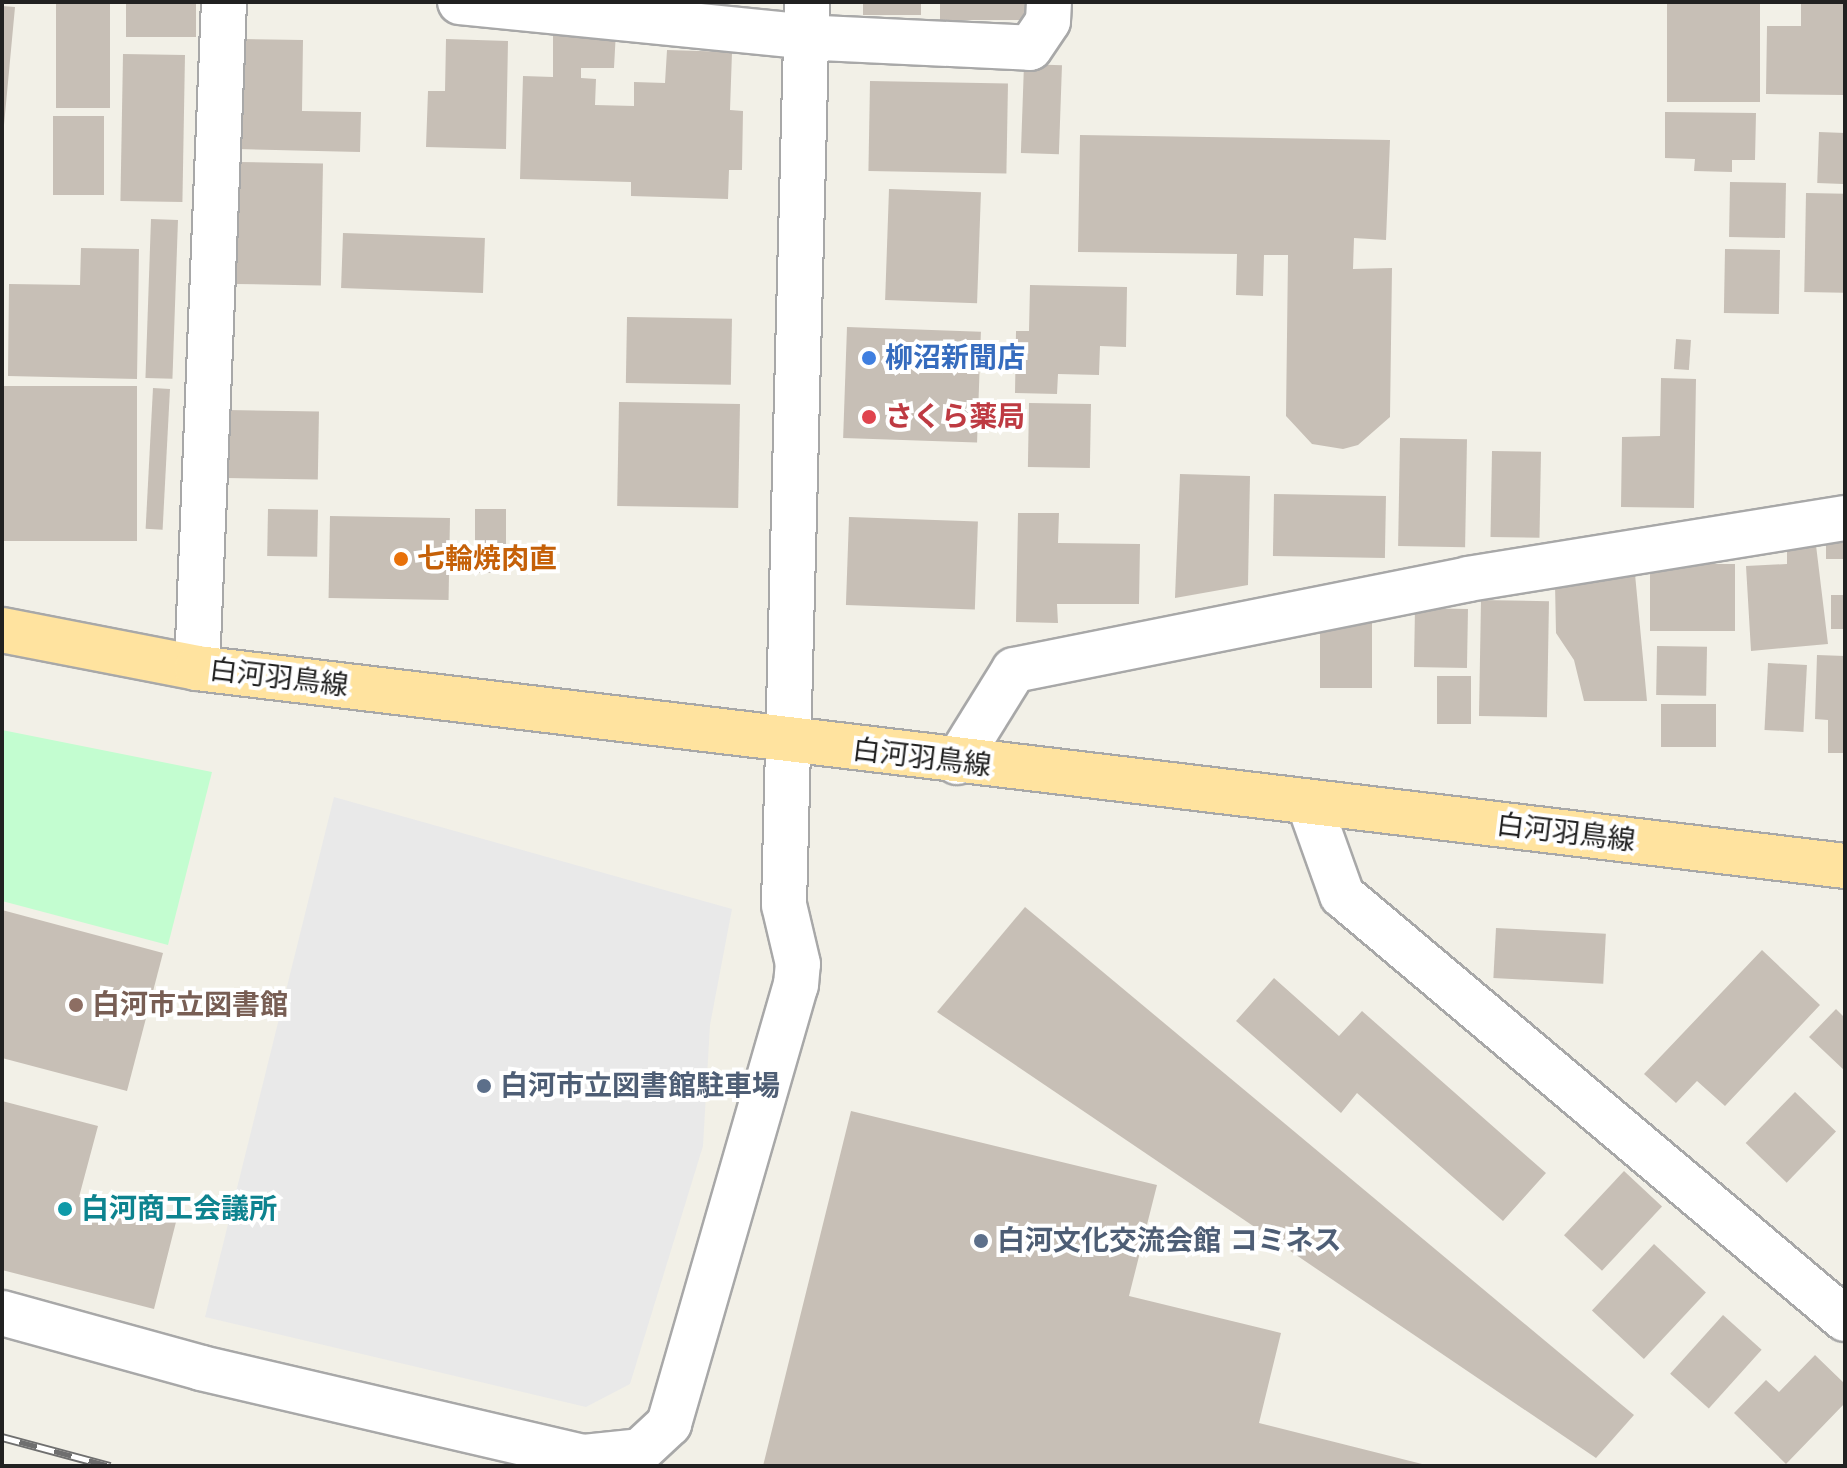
<!DOCTYPE html>
<html>
<head>
<meta charset="utf-8">
<style>
	body { margin:0 }
	#map { position:relative; width:1847px; height:1468px; overflow:hidden; background:#f2f0e7; font-family:Jost,"Noto Sans JP",sans-serif }
	div>[style] { position:absolute }
	.park>* { inset:0; background:#c3fdd0 }
	.parking>* { inset:0; background:#e9e9e9 }
	.building>* { inset:0; background:#c7bfb6; transform-origin:0 0 }
	.roads { filter:drop-shadow(2px 0 #a8a8a8) drop-shadow(-2px 0 #a8a8a8) drop-shadow(0 2px #a8a8a8) drop-shadow(0 -2px #a8a8a8) }
	.minor>* { height:44px; margin:-22px; padding:0 22px; transform-origin:22px; border-radius:22px; background:#fff }
	.major>* { height:44px; margin:-22px; padding:0 22px; transform-origin:22px; border-radius:22px; background:#ffe39f }
	.rail>* { height:9px; margin-top:-4.5px; transform-origin:0; background:repeating-linear-gradient(90deg,#fff 0 18px,#6f6f6f 0 36px); box-sizing:border-box; border-block:2px solid #6f6f6f }
	.dots>* { width:22px; height:22px; translate:-50% -50%; box-sizing:border-box; border:4px solid #fff; border-radius:50% }
	span { translate:-50% -50%; white-space:nowrap; text-align:center; line-height:1.15; -webkit-text-stroke:8px #fff; paint-order:stroke }
	.shop-label { font-size:28px; color:#366cbe; font-weight:700 }
	.left { translate:0 -50%; text-align:left }
	.health-label { font-size:28px; color:#be3a42; font-weight:700 }
	.food-label { font-size:28px; color:#c56008; font-weight:700 }
	.street-label { font-size:28px; color:#212121 }
	.education-label { font-size:28px; color:#785e54; font-weight:700 }
	.service-label { font-size:28px; color:#4e5e75; font-weight:700 }
	.culture-label { font-size:28px; color:#0d838f; font-weight:700 }
	.frame { position:absolute; inset:0; border:4px solid #212121; pointer-events:none }
</style>
</head>
<body>
<div id="map">
	<div class="park">
		<div style="clip-path:polygon(2px 730px,212px 772px,168px 945px,2px 901px)"></div>
	</div>
	<div class="parking">
		<div style="clip-path:polygon(334px 797px,732px 909px,710px 1025px,703px 1146px,630px 1384px,586px 1407px,205px 1317px)"></div>
	</div>
	<div class="building">
		<div style="left:56px;top:2px;width:54px;height:106px"></div>
		<div style="left:126px;top:2px;width:70px;height:35px"></div>
		<div style="left:863px;top:2px;width:58px;height:13px"></div>
		<div style="left:940px;top:2px;width:89px;height:18px"></div>
		<div style="left:1667px;top:2px;width:93px;height:100px"></div>
		<div style="clip-path:polygon(1801px 2px,1845px 2px,1845px 95px,1766px 94px,1767px 26px,1801px 26px)"></div>
		<div style="clip-path:polygon(2px 6px,15px 7px,4px 125px,2px 124px)"></div>
		<div style="clip-path:polygon(553px 29px,616px 31px,614px 68px,581px 68px,581px 78px,596px 79px,595px 105px,634px 106px,634px 82px,665px 83px,667px 50px,732px 52px,730px 110px,743px 111px,742px 170px,729px 170px,728px 199px,631px 196px,631px 182px,520px 179px,523px 76px,553px 77px)"></div>
		<div style="clip-path:polygon(241px 39px,303px 40px,302px 111px,361px 112px,360px 152px,238px 149px)"></div>
		<div style="clip-path:polygon(446px 39px,508px 41px,506px 149px,426px 147px,428px 91px,445px 91px)"></div>
		<div style="left:123px;top:54px;width:62px;height:147px;rotate:1deg"></div>
		<div style="left:1024px;top:64px;width:38px;height:89px;rotate:2deg"></div>
		<div style="left:870px;top:81px;width:138px;height:90px;rotate:1deg"></div>
		<div style="clip-path:polygon(1665px 112px,1756px 113px,1755px 160px,1732px 160px,1732px 172px,1694px 171px,1695px 159px,1665px 158px)"></div>
		<div style="left:53px;top:116px;width:51px;height:79px"></div>
		<div style="left:1819px;top:132px;width:26px;height:51px;rotate:2deg"></div>
		<div style="clip-path:polygon(1080px 135px,1390px 140px,1386px 240px,1354px 238px,1353px 269px,1392px 268px,1390px 417px,1358px 445px,1343px 449px,1312px 444px,1286px 416px,1288px 255px,1264px 255px,1263px 296px,1236px 295px,1237px 254px,1078px 252px)"></div>
		<div style="left:238px;top:162px;width:85px;height:122px;rotate:1deg"></div>
		<div style="left:1730px;top:182px;width:56px;height:55px;rotate:1deg"></div>
		<div style="left:889px;top:189px;width:92px;height:111px;rotate:2deg"></div>
		<div style="left:1806px;top:193px;width:39px;height:99px;rotate:1deg"></div>
		<div style="left:151px;top:219px;width:27px;height:159px;rotate:2deg"></div>
		<div style="left:343px;top:233px;width:142px;height:55px;rotate:2deg"></div>
		<div style="clip-path:polygon(81px 248px,139px 249px,137px 379px,8px 376px,9px 284px,80px 285px)"></div>
		<div style="left:1725px;top:249px;width:55px;height:64px;rotate:1deg"></div>
		<div style="clip-path:polygon(1030px 285px,1127px 287px,1126px 347px,1100px 346px,1099px 375px,1058px 374px,1057px 394px,1015px 393px,1016px 331px,1029px 331px)"></div>
		<div style="left:627px;top:317px;width:105px;height:66px;rotate:1deg"></div>
		<div style="left:847px;top:327px;width:134px;height:111px;rotate:2deg"></div>
		<div style="left:1676px;top:339px;width:15px;height:30px;rotate:4deg"></div>
		<div style="clip-path:polygon(1661px 378px,1696px 379px,1694px 508px,1621px 507px,1622px 437px,1660px 436px)"></div>
		<div style="left:2px;top:386px;width:135px;height:155px"></div>
		<div style="left:153px;top:388px;width:17px;height:141px;rotate:3deg"></div>
		<div style="left:619px;top:402px;width:121px;height:104px;rotate:1deg"></div>
		<div style="left:1029px;top:403px;width:62px;height:64px;rotate:1deg"></div>
		<div style="left:227px;top:410px;width:92px;height:68px;rotate:1deg"></div>
		<div style="left:1400px;top:438px;width:67px;height:108px;rotate:1deg"></div>
		<div style="left:1492px;top:451px;width:49px;height:86px;rotate:1deg"></div>
		<div style="clip-path:polygon(1180px 474px,1250px 476px,1248px 585px,1175px 598px)"></div>
		<div style="left:1274px;top:494px;width:112px;height:62px;rotate:1deg"></div>
		<div style="left:268px;top:509px;width:50px;height:47px;rotate:1deg"></div>
		<div style="left:475px;top:509px;width:31px;height:64px"></div>
		<div style="clip-path:polygon(1018px 513px,1059px 513px,1058px 543px,1140px 544px,1139px 604px,1057px 604px,1058px 623px,1016px 622px)"></div>
		<div style="left:330px;top:516px;width:120px;height:82px;rotate:1deg"></div>
		<div style="left:849px;top:517px;width:129px;height:88px;rotate:2deg"></div>
		<div style="left:1845px;top:529px;width:30px;height:19px;rotate:90deg"></div>
		<div style="clip-path:polygon(1815px 537px,1828px 644px,1751px 651px,1746px 566px,1787px 564px,1787px 540px)"></div>
		<div style="left:1735px;top:564px;width:67px;height:85px;rotate:90deg"></div>
		<div style="clip-path:polygon(1635px 574px,1647px 701px,1584px 701px,1574px 660px,1556px 633px,1555px 584px)"></div>
		<div style="left:1831px;top:595px;width:14px;height:34px"></div>
		<div style="left:1481px;top:600px;width:68px;height:116px;rotate:1deg"></div>
		<div style="left:1415px;top:608px;width:53px;height:59px;rotate:1deg"></div>
		<div style="left:1372px;top:620px;width:68px;height:52px;rotate:90deg"></div>
		<div style="left:1657px;top:646px;width:50px;height:49px;rotate:1deg"></div>
		<div style="clip-path:polygon(1817px 655px,1845px 656px,1845px 753px,1828px 753px,1828px 720px,1815px 719px)"></div>
		<div style="left:1768px;top:663px;width:39px;height:67px;rotate:3deg"></div>
		<div style="left:1437px;top:676px;width:34px;height:48px"></div>
		<div style="left:1661px;top:704px;width:55px;height:43px"></div>
		<div style="clip-path:polygon(1025px 907px,1634px 1415px,1596px 1458px,937px 1012px)"></div>
		<div style="clip-path:polygon(2px 910px,163px 953px,127px 1091px,2px 1058px)"></div>
		<div style="left:1496px;top:928px;width:110px;height:50px;rotate:3deg"></div>
		<div style="clip-path:polygon(1762px 950px,1820px 1005px,1725px 1106px,1697px 1081px,1676px 1103px,1644px 1074px)"></div>
		<div style="clip-path:polygon(1274px 978px,1339px 1036px,1362px 1011px,1546px 1173px,1503px 1221px,1357px 1093px,1341px 1113px,1236px 1021px)"></div>
		<div style="clip-path:polygon(1836px 1009px,1845px 1018px,1845px 1071px,1809px 1037px)"></div>
		<div style="left:1795px;top:1092px;width:57px;height:71px;rotate:44deg"></div>
		<div style="clip-path:polygon(2px 1101px,98px 1126px,79px 1197px,176px 1222px,154px 1309px,2px 1270px)"></div>
		<div style="clip-path:polygon(851px 1111px,1157px 1185px,1129px 1296px,1281px 1333px,1259px 1423px,1430px 1466px,763px 1466px)"></div>
		<div style="left:1624px;top:1171px;width:52px;height:88px;rotate:43deg"></div>
		<div style="left:1654px;top:1244px;width:71px;height:91px;rotate:43deg"></div>
		<div style="left:1723px;top:1315px;width:52px;height:79px;rotate:42deg"></div>
		<div style="clip-path:polygon(1815px 1355px,1845px 1384px,1845px 1403px,1786px 1464px,1734px 1413px,1766px 1380px,1779px 1392px)"></div>
	</div>
	<div class="roads">
		<div class="minor">
			<div style="left:460px;top:2px;width:363px;rotate:5.7deg"></div>
			<div style="left:821px;top:38px;width:209px;rotate:2.7deg"></div>
			<div style="left:1030px;top:48px;width:32px;rotate:-56deg"></div>
			<div style="left:1048px;top:21px;width:19px;rotate:-87deg"></div>
			<div style="left:197px;top:668px;width:667px;rotate:-87.68deg"></div>
			<div style="left:957px;top:762px;width:108px;rotate:-58.2deg"></div>
			<div style="left:1014px;top:670px;width:463px;rotate:-11.3deg"></div>
			<div style="left:1468px;top:579px;width:382px;rotate:-9.2deg"></div>
			<div style="left:1309px;top:803px;width:98px;rotate:70.3deg"></div>
			<div style="left:1342px;top:895px;width:658px;rotate:40.13deg"></div>
			<div style="left:2px;top:1313px;width:206px;rotate:15.4deg"></div>
			<div style="left:201px;top:1368px;width:393px;rotate:13.1deg"></div>
			<div style="left:584px;top:1457px;width:56px;rotate:-6.1deg"></div>
			<div style="left:640px;top:1451px;width:40px;rotate:-43deg"></div>
			<div style="left:669px;top:1424px;width:457px;rotate:-73.9deg"></div>
			<div style="left:796px;top:985px;width:21px;rotate:-85deg"></div>
			<div style="left:798px;top:964px;width:61px;rotate:-103.3deg"></div>
			<div style="left:784px;top:905px;width:903px;rotate:-88.54deg"></div>
		</div>
		<div class="major">
			<div style="left:2px;top:630px;width:199px;rotate:11deg"></div>
			<div style="left:197px;top:668px;width:1660px;rotate:6.85deg"></div>
		</div>
	</div>
	<div class="rail">
		<div style="left:2px;top:1437px;width:112px;rotate:15deg"></div>
	</div>
	<div class="dots">
		<div style="left:869px;top:358px;background:#3f7fe0"></div>
		<div style="left:869px;top:417px;background:#e0444e"></div>
		<div style="left:401px;top:559px;background:#e8710a"></div>
		<div style="left:76px;top:1005px;background:#8d6e63"></div>
		<div style="left:484px;top:1086px;background:#5c6f8a"></div>
		<div style="left:65px;top:1209px;background:#0f9aa8"></div>
		<div style="left:981px;top:1241px;background:#5c6f8a"></div>
	</div>
	<div class="shop-label">
		<span class="left" style="left:885px;top:358px">柳沼新聞店</span>
	</div>
	<div class="health-label">
		<span class="left" style="left:885px;top:417px">さくら薬局</span>
	</div>
	<div class="food-label">
		<span class="left" style="left:417px;top:559px">七輪焼肉直</span>
	</div>
	<div class="street-label">
		<span style="left:279px;top:678px;rotate:7deg">白河羽鳥線</span>
		<span style="left:922px;top:758px;rotate:7deg">白河羽鳥線</span>
		<span style="left:1566px;top:833px;rotate:7deg">白河羽鳥線</span>
	</div>
	<div class="education-label">
		<span class="left" style="left:92px;top:1005px">白河市立図書館</span>
	</div>
	<div class="service-label">
		<span class="left" style="left:500px;top:1086px">白河市立図書館駐車場</span>
		<span class="left" style="left:997px;top:1241px">白河文化交流会館 コミネス</span>
	</div>
	<div class="culture-label">
		<span class="left" style="left:81px;top:1209px">白河商工会議所</span>
	</div>
	<div class="frame"></div>
</div>
</body>
</html>
